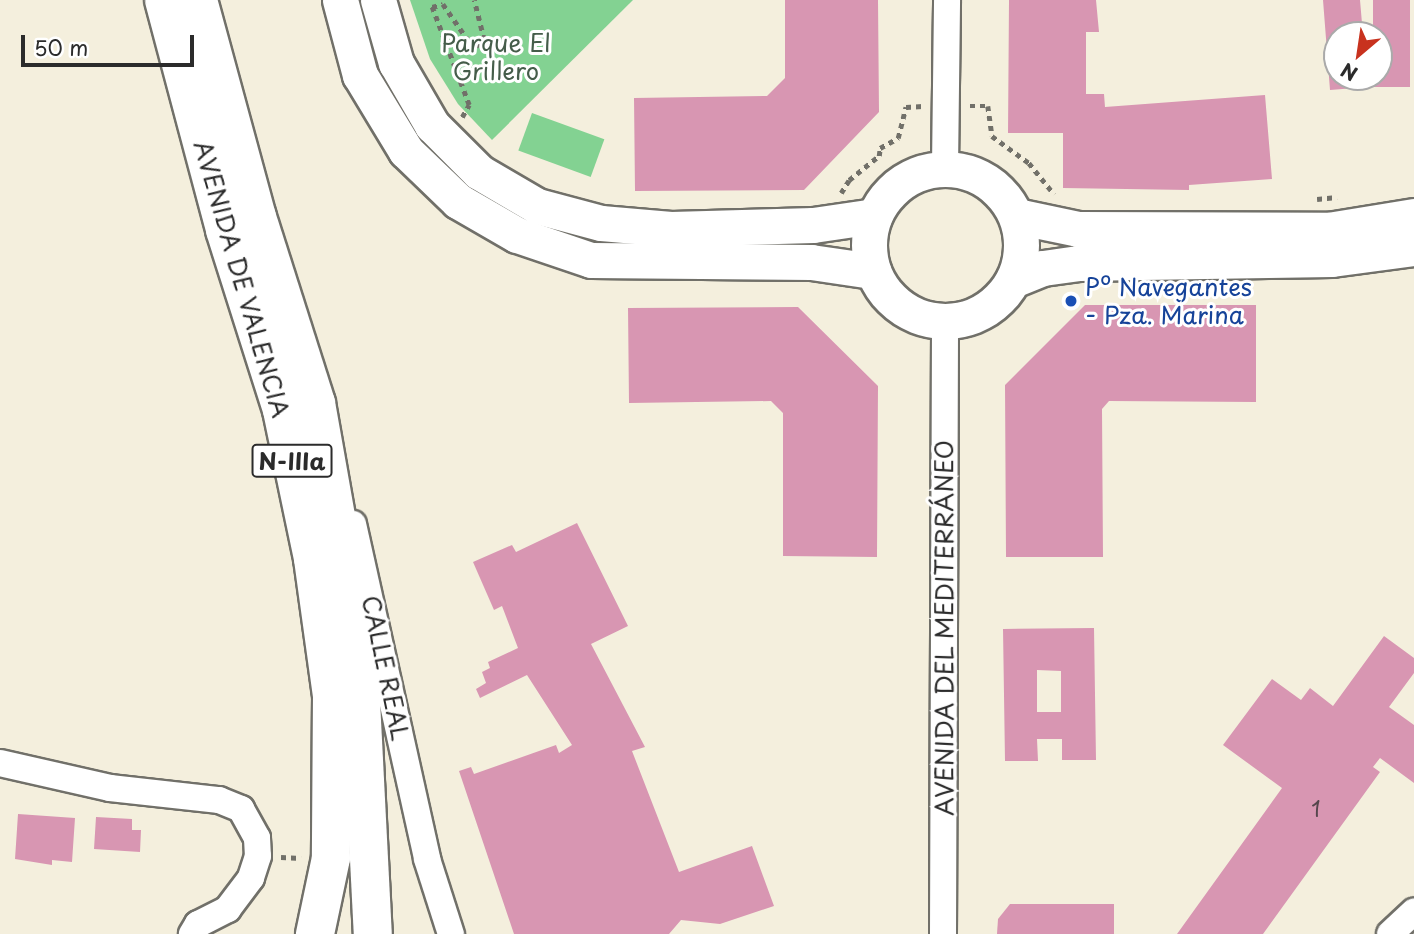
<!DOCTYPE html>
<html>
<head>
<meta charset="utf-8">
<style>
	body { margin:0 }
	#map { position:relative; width:1414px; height:934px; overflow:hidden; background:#f4efdd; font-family:"Playpen Sans",sans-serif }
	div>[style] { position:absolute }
	.green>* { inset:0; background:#83d292; transform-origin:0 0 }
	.building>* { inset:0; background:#d896b2; transform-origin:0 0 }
	.path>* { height:4.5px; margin-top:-2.25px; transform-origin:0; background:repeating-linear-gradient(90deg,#717069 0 5px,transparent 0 10px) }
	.roads { filter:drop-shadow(2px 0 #717069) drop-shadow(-2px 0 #717069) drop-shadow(0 2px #717069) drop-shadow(0 -2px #717069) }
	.minor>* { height:26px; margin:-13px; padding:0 13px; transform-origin:13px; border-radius:13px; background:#fff }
	.major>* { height:35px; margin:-17.5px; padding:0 17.5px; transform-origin:17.5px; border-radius:17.5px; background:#fff }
	.major>.ring { margin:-17.5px; padding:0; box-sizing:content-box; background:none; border:35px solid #fff; border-radius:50% }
	.highway>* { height:38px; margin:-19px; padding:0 19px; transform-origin:19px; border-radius:19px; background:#fff }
	.dots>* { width:19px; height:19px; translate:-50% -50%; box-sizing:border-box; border:4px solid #fff; border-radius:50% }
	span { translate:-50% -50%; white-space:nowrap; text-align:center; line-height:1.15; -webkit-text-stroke:6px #fff; paint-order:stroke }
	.number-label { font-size:21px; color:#56464d }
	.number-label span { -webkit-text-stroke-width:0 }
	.shield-label span { padding:2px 5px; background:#fff; border:2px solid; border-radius:5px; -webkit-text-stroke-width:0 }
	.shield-label { font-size:23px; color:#2b2b2b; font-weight:700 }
	.park-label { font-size:24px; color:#455d4a }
	.street-label { font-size:24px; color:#2b2b2b }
	.transit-label { font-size:24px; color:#164399 }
	.left { translate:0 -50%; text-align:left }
	.north { position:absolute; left:1323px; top:21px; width:70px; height:70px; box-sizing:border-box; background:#fff; border:2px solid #aaa; border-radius:50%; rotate:209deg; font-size:19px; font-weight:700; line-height:28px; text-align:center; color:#2b2b2b }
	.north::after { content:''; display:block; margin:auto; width:24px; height:32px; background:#c8321e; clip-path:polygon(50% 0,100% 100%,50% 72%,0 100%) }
	.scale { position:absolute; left:21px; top:35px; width:173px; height:32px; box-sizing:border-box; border:4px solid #2b2b2b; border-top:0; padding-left:9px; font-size:21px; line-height:24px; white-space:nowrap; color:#2b2b2b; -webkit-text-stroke:5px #fff; paint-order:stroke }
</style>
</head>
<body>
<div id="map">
	<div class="green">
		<div style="clip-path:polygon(410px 0,633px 0,492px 140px,458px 104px,430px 59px)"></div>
		<div style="left:532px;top:113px;width:77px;height:40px;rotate:20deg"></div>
	</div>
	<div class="building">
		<div style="clip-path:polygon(785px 0,878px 0,879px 112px,804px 190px,635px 191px,634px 98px,767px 96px,785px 78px)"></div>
		<div style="clip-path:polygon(1009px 0,1096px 0,1099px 32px,1086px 32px,1086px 94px,1104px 94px,1105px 107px,1265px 95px,1272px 179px,1189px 185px,1189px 190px,1063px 188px,1063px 133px,1008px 133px)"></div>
		<div style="clip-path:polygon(1323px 0,1360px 0,1363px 35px,1337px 35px,1337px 77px,1367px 77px,1368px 87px,1330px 90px)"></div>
		<div style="left:1373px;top:0;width:37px;height:87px"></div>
		<div style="clip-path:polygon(1085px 305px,1256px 305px,1256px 402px,1109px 401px,1102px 409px,1103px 557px,1006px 557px,1005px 385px)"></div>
		<div style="clip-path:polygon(798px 307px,878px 386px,877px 557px,783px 556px,783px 413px,771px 401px,629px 403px,628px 308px)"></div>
		<div style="clip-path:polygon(577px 523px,628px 626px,591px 644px,645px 747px,632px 751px,679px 872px,752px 846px,774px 906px,720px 924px,681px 920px,669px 934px,514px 934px,459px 771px,471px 767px,474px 774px,556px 745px,559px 753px,572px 745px,527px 675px,480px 698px,476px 689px,486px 683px,482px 672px,490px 668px,488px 662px,518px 648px,502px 606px,494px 610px,473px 562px,512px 545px,516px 552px)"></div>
		<div style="clip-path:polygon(evenodd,1094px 628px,1096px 760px,1062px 760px,1062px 739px,1037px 739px,1038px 761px,1005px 761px,1003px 629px,1094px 628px,1037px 670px,1061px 671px,1061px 712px,1037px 712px,1037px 670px)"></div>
		<div style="clip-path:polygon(1384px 636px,1414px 658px,1414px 673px,1389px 707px,1414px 725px,1414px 783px,1380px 758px,1373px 767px,1380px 772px,1263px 934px,1177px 934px,1282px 788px,1223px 745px,1272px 679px,1301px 700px,1310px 688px,1333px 706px)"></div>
		<div style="clip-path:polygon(18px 814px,75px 818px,72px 862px,52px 860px,52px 865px,15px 859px)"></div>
		<div style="clip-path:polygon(96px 817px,132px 819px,132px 830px,141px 830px,140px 852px,94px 849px)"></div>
		<div style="clip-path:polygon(1010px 904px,1114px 904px,1114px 934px,997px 934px,998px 919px)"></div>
	</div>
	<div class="path">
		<div style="left:970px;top:106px;width:18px"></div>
		<div style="left:988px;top:106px;width:30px;rotate:82deg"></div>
		<div style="left:992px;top:136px;width:46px;rotate:36.1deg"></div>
		<div style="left:1029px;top:163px;width:40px;rotate:51deg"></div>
		<div style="left:462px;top:117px;width:14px;rotate:-60deg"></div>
		<div style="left:469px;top:105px;width:105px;rotate:-110.7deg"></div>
		<div style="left:432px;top:7px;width:11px;rotate:-15deg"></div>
		<div style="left:443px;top:4px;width:44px;rotate:55.2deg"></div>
		<div style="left:468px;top:40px;width:13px;rotate:27deg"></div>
		<div style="left:480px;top:46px;width:7px;rotate:-56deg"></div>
		<div style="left:484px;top:40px;width:41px;rotate:-104deg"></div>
		<div style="left:841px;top:193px;width:15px;rotate:-58deg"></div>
		<div style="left:849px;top:180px;width:38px;rotate:-39deg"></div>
		<div style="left:879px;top:156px;width:8px;rotate:-83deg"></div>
		<div style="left:880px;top:148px;width:21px;rotate:-29deg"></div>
		<div style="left:898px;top:138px;width:32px;rotate:-76deg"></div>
		<div style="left:906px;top:107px;width:17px;rotate:-3deg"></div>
		<div style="left:1317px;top:199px;width:20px;rotate:-6deg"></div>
		<div style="left:281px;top:857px;width:20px;rotate:3deg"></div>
	</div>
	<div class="roads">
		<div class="minor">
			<div style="left:945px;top:168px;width:168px;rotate:-89.3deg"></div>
			<div style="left:353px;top:524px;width:343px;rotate:77.5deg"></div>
			<div style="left:427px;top:859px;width:79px;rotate:72.3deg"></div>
			<div style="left:0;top:763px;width:113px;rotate:12.8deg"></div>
			<div style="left:110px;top:788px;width:110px;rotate:6.3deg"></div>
			<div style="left:219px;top:800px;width:24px;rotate:22deg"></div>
			<div style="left:241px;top:809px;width:33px;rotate:61deg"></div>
			<div style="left:257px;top:838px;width:18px;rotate:87deg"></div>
			<div style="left:258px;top:856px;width:23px;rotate:108deg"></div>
			<div style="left:251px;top:878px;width:39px;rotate:127deg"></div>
			<div style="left:228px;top:909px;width:34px;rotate:153deg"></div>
			<div style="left:198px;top:924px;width:12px;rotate:121deg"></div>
			<div style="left:943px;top:934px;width:613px;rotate:-89.81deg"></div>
			<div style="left:1390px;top:934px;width:33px;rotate:-43deg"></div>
		</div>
		<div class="major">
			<div style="left:340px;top:0;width:78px;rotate:75.1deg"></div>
			<div style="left:360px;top:75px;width:89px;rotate:58.8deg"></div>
			<div style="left:406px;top:151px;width:72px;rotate:43.9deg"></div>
			<div style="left:458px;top:201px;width:68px;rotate:30deg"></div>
			<div style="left:517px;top:235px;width:78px;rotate:18.7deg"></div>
			<div style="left:591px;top:260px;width:220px;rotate:0.5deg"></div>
			<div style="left:811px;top:262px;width:63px;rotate:8.3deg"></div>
			<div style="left:378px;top:0;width:66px;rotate:74.1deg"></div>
			<div style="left:396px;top:63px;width:72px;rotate:59.9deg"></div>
			<div style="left:432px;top:125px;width:66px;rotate:45deg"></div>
			<div style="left:479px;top:172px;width:67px;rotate:30.4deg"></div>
			<div style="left:537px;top:206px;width:66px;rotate:14.9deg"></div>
			<div style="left:601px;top:223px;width:70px;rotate:4.9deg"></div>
			<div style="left:671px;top:229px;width:142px;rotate:-1.6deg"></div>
			<div style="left:813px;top:225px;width:62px;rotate:-8.4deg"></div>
			<div class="ring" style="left:869px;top:169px;width:117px;height:117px"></div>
			<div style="left:1016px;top:216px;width:63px;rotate:11.8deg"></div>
			<div style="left:1078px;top:229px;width:250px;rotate:0.2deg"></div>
			<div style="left:1328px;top:230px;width:87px;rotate:-9.2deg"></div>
			<div style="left:1013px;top:280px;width:32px;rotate:-22deg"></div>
			<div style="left:1043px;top:268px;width:35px;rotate:-8deg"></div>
			<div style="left:1078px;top:263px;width:254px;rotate:-0.9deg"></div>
			<div style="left:1332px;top:259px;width:83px;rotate:-7.6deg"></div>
		</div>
		<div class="highway">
			<div style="left:164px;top:0;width:238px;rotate:75.1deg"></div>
			<div style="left:225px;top:230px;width:189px;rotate:72.4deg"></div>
			<div style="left:282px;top:410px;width:152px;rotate:78.2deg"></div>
			<div style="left:313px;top:559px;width:138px;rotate:82.1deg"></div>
			<div style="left:332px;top:696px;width:162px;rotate:90.4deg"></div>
			<div style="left:331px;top:858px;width:78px;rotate:101.9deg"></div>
			<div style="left:198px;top:0;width:225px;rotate:74.8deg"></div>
			<div style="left:257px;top:217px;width:195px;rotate:72.4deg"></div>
			<div style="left:316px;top:403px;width:150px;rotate:80deg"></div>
			<div style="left:342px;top:551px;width:151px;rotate:82.8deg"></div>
			<div style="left:361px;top:701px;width:233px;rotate:87.1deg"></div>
		</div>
	</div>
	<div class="dots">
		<div style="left:1071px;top:301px;background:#1a4fb4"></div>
	</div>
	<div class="number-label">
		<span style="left:1316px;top:808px">1</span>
	</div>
	<div class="shield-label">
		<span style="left:292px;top:461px">N-IIIa</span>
	</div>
	<div class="park-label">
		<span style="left:496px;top:57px">Parque El<br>Grillero</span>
	</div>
	<div class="street-label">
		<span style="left:242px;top:279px;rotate:74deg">AVENIDA DE VALENCIA</span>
		<span style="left:944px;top:628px;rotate:-90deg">AVENIDA DEL MEDITERRÁNEO</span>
		<span style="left:386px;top:668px;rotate:78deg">CALLE REAL</span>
	</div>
	<div class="transit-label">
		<span class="left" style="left:1085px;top:301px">Pº Navegantes<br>- Pza. Marina</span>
	</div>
	<div class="north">N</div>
	<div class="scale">50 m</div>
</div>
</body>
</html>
